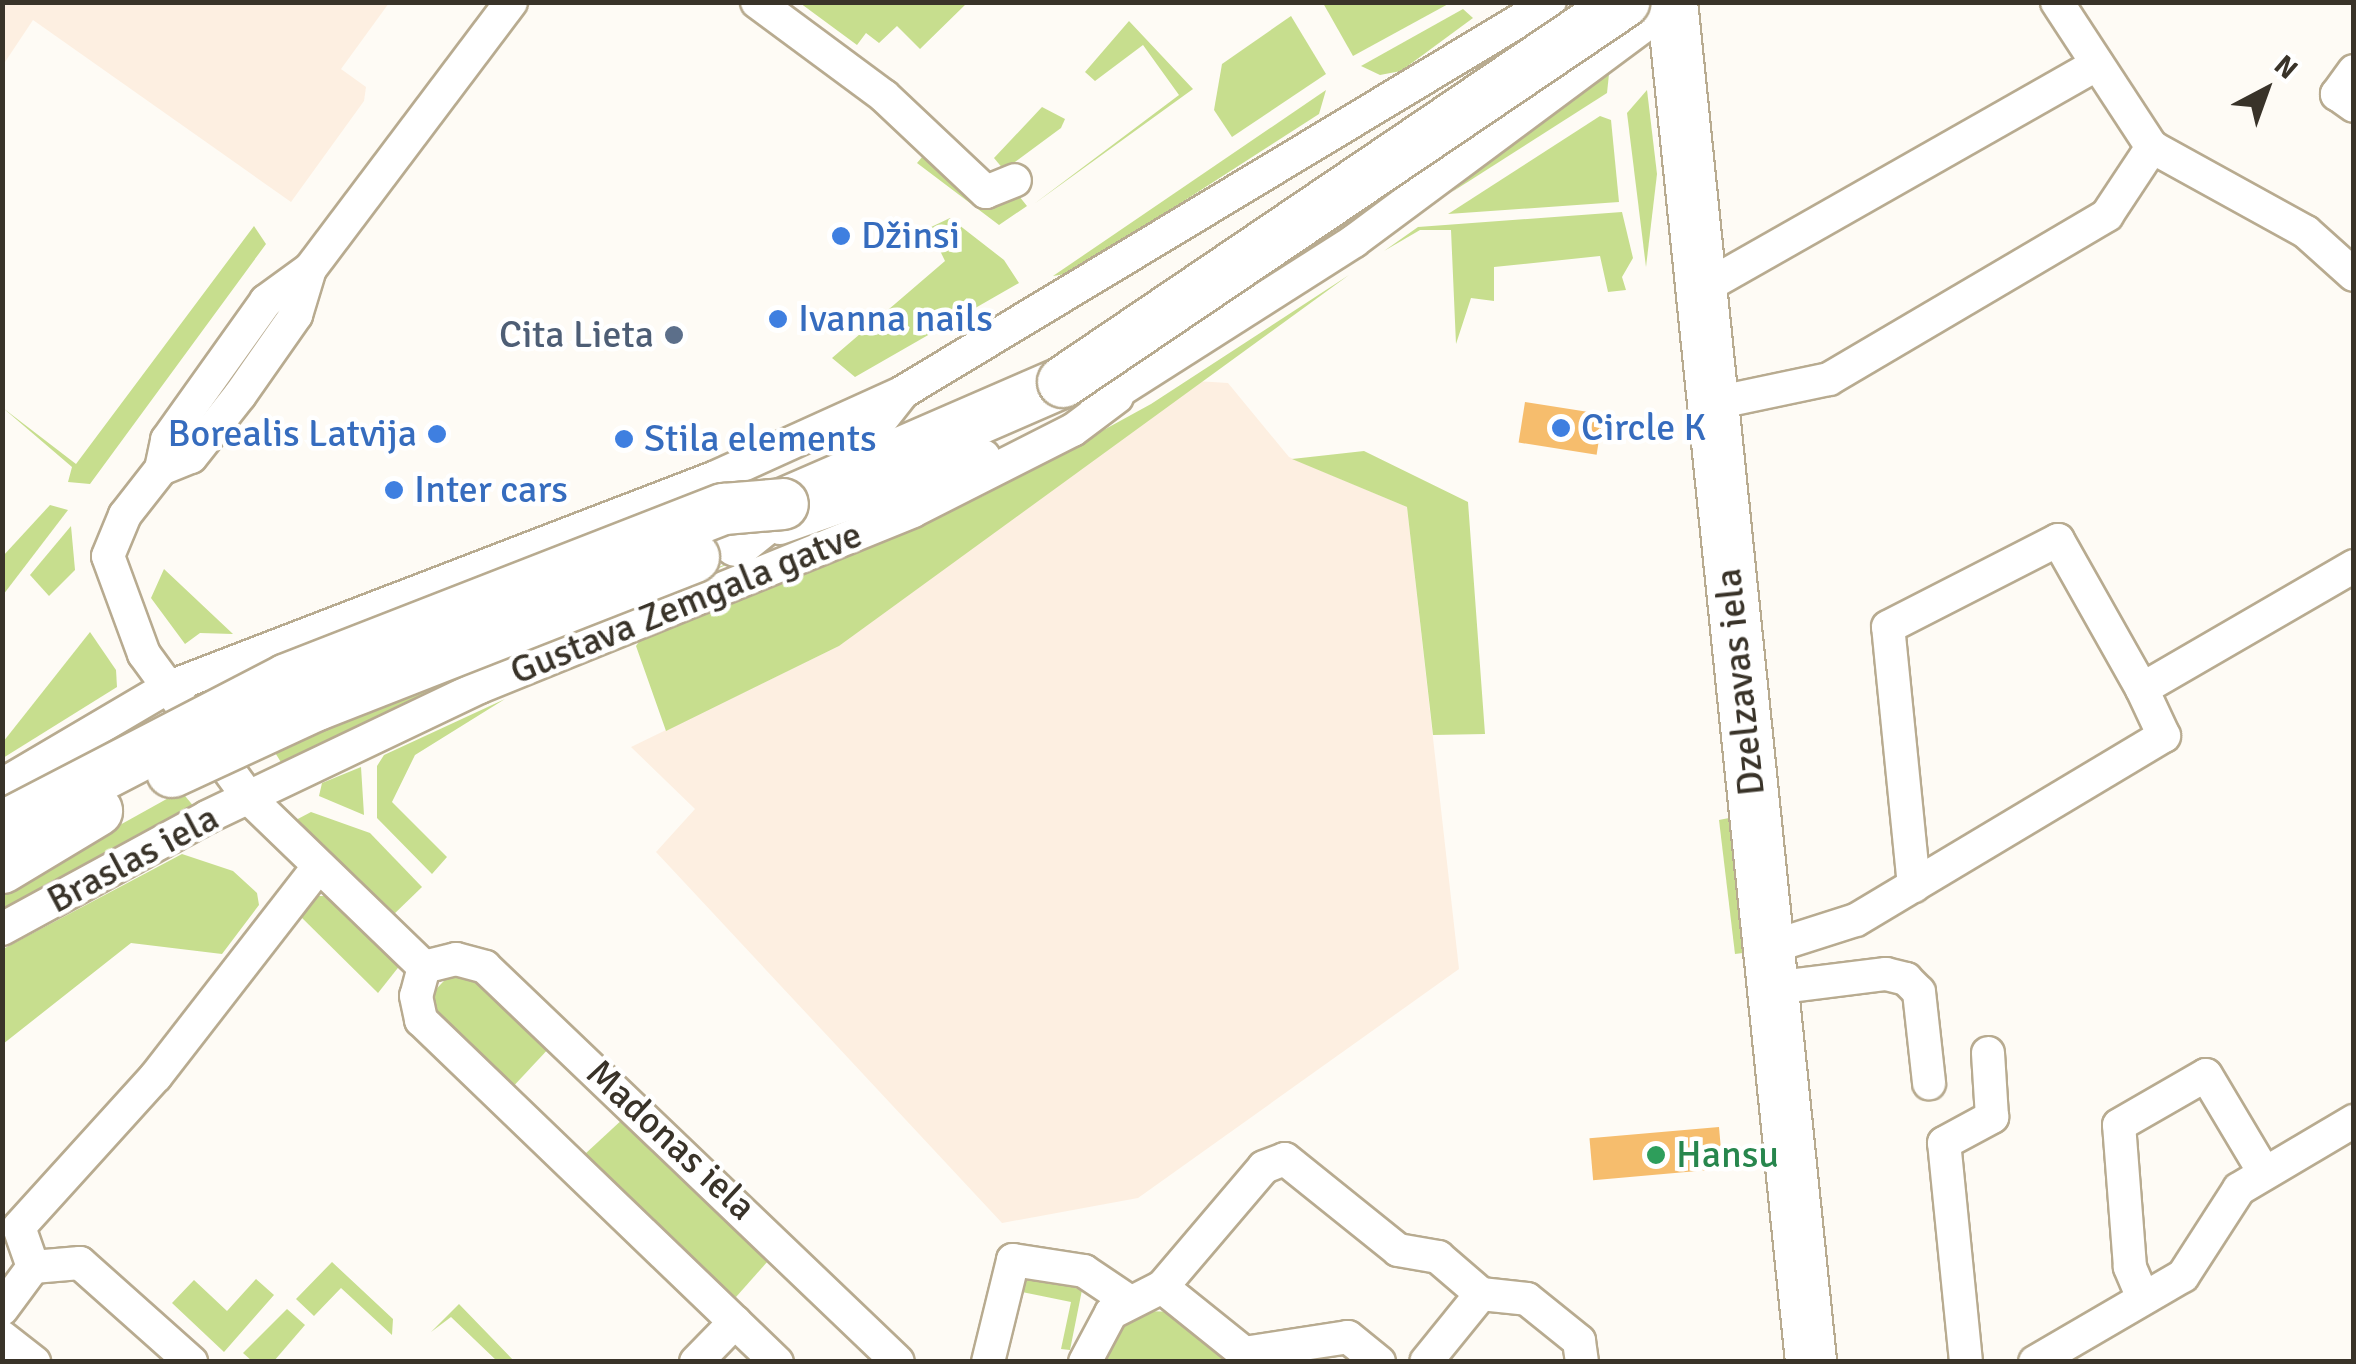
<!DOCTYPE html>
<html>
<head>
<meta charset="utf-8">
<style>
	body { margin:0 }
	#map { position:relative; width:2356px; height:1364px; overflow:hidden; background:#fefbf5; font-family:Signika,sans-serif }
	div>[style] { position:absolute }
	.industrial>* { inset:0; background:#fdefe1 }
	.green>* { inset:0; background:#c7de8e }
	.building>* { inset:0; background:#f6bd6d; transform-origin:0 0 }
	.roads { filter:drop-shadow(2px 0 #b8ab90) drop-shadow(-2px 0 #b8ab90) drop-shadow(0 2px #b8ab90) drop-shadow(0 -2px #b8ab90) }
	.minor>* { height:32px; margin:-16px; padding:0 16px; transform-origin:16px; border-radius:16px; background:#fff }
	.primary>* { height:50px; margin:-25px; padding:0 25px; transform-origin:25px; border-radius:25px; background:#fff }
	.bridges { filter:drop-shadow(2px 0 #b8ab90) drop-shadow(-2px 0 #b8ab90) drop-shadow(0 2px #b8ab90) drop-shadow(0 -2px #b8ab90) }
	.primary-bridge>* { height:50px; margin:-25px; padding:0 25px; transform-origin:25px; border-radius:25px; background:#fff }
	.dots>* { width:28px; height:28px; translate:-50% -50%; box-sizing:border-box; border:5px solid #fff; border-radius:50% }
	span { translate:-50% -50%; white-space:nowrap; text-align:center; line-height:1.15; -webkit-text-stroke:9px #fff; paint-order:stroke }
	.shop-label { font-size:38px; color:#366cbe }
	.left { translate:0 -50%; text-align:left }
	.right { translate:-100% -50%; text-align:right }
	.service-label { font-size:38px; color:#4e5e75 }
	.street-label { font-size:38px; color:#393329 }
	.leisure-label { font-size:38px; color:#27864d }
	.frame { position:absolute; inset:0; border:5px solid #393329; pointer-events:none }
	.north { position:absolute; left:2216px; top:40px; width:100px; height:100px; -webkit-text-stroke:8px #fff; paint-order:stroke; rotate:41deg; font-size:28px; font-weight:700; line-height:40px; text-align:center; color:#393329 }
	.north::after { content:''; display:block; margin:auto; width:35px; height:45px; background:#393329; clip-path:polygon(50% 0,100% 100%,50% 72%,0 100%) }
</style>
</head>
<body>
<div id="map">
	<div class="industrial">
		<div style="clip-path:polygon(3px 2px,389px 2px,389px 3px,341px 69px,366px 87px,364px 101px,291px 202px,33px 20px,3px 65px)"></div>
		<div style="clip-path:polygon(1196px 381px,1228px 383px,1289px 457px,1407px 507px,1459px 969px,1138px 1198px,1002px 1223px,656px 852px,695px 809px,631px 747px,839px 646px)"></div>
	</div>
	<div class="green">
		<div style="clip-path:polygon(800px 3px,967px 3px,920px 49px,897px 26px,879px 43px,866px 33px,857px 45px)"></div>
		<div style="clip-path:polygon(1323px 3px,1450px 3px,1353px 56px)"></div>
		<div style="clip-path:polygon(1463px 9px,1473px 18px,1401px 71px,1380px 75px,1361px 66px)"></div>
		<div style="clip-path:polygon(1291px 16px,1326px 74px,1232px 137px,1214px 110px,1222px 64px)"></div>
		<div style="clip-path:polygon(1129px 21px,1193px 89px,1034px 204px,1179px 95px,1143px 45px,1095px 81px,1085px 72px)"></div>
		<div style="clip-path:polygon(1602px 71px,1609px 74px,1607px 93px,1452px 192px)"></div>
		<div style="clip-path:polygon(1326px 90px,1319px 114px,1072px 273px,1053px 276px)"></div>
		<div style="clip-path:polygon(1647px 90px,1657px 174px,1646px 267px,1627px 113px)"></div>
		<div style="clip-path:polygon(1042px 107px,1065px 119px,1061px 128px,1004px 170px,994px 158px)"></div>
		<div style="clip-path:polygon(1600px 116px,1611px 120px,1619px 202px,1448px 214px)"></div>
		<div style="clip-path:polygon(923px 156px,989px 209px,1015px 191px,1027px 206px,999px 225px,917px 163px)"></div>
		<div style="clip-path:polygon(1622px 212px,1633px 258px,1622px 277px,1626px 290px,1608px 292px,1600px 256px,1494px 267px,1494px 301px,1471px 298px,1456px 344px,1451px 230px,1420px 230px,1384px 251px,1418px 227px)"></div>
		<div style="clip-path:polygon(950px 218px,1004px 260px,1019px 283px,855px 377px,832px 358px,945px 261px,929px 228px)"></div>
		<div style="clip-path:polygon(254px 226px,266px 244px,90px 484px,68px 482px,72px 467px,3px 408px,76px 464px)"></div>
		<div style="clip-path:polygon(1349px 275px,839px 646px,666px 731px,636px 646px,640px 640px,983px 496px,1151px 404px)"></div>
		<div style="clip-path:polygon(1364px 451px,1468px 502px,1485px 734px,1433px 735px,1407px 507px,1292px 459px)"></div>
		<div style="clip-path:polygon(878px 501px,525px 650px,284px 767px,274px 751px)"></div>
		<div style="clip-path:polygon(50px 505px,68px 510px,3px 595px,3px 556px)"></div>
		<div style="clip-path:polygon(71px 526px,75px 570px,49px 596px,30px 575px)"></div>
		<div style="clip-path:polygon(164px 569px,233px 634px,200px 633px,185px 644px,151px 598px)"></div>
		<div style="clip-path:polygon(90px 632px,116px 670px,117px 687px,3px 758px,3px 742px)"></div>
		<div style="clip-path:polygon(505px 699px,415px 755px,392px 802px,447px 857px,432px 874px,377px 818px,377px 766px,384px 755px)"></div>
		<div style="clip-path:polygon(361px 767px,364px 815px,319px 796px,322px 783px)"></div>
		<div style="clip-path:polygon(181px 791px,195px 808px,3px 909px,3px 890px)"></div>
		<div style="clip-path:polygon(311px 812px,370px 833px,422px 887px,391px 917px,294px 821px)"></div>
		<div style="clip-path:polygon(1729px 818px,1743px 953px,1735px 954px,1719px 820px)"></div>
		<div style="clip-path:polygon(182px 854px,233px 871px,257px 893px,259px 905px,222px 954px,131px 943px,3px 1044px,3px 949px)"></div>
		<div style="clip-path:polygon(311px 896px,330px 896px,401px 964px,378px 993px,296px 912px)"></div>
		<div style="clip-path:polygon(454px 970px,474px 971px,551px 1046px,509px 1091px,432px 1019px,428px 998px)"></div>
		<div style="clip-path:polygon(625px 1117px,765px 1247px,768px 1261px,736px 1297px,721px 1295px,586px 1163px,585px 1154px)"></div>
		<div style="clip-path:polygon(332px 1262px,393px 1319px,392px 1335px,341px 1288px,314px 1316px,296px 1299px)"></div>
		<div style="clip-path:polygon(1017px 1271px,1082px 1290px,1070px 1350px,1061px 1349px,1071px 1302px,1022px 1292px,1006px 1361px,996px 1362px)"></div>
		<div style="clip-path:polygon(256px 1279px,274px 1295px,224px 1352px,172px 1303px,194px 1280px,227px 1311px)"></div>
		<div style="clip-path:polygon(459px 1304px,514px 1361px,497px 1361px,451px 1317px,431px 1332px)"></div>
		<div style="clip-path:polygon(287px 1309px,305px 1325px,274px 1361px,252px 1361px,243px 1353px)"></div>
		<div style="clip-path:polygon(1144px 1311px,1179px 1312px,1249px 1362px,1103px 1362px,1118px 1327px)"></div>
	</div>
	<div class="building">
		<div style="left:1525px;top:402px;width:79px;height:41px;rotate:9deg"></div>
		<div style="left:1719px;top:1127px;width:42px;height:130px;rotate:85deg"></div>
	</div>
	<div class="roads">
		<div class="minor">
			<div style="left:757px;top:2px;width:158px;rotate:36.5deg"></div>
			<div style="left:884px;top:96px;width:140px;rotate:43.3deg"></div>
			<div style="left:986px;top:192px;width:31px;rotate:-22deg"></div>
			<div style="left:2057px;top:2px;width:173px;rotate:56.8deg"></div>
			<div style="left:2152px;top:147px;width:176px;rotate:28.9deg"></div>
			<div style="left:2306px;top:232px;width:64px;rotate:41.9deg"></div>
			<div style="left:2354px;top:71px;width:29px;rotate:126deg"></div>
			<div style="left:2337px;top:94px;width:21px;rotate:35deg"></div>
			<div style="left:1698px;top:291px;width:459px;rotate:-29.6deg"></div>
			<div style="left:1710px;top:404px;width:122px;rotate:-11.9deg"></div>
			<div style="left:1829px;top:379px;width:323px;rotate:-30.5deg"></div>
			<div style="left:2107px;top:215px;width:82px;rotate:-56.5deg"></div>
			<div style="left:1097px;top:405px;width:305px;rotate:-32.5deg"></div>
			<div style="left:1354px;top:241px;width:401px;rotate:-36.6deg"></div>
			<div style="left:161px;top:469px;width:32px;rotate:-22deg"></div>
			<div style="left:191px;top:457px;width:79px;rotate:-51.7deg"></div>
			<div style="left:240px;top:395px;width:98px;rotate:-55deg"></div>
			<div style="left:296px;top:315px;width:48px;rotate:-73.1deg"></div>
			<div style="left:838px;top:475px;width:105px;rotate:-51.9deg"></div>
			<div style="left:780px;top:528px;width:216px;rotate:-19.4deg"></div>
			<div style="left:2px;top:785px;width:191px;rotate:-30.5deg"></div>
			<div style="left:167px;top:688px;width:588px;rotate:-21.02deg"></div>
			<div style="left:716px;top:477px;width:205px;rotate:-24.4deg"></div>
			<div style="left:903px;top:392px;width:755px;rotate:-31.08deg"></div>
			<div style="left:1914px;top:886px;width:260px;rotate:-95.7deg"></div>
			<div style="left:1888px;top:627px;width:191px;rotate:-27.1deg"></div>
			<div style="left:2058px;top:540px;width:171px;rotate:60.6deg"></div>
			<div style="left:2px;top:929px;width:234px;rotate:-28.6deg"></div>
			<div style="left:207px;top:817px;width:302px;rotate:-25.5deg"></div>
			<div style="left:480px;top:687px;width:467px;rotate:-22.1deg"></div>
			<div style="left:913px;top:511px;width:179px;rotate:-26.9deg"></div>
			<div style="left:1073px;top:430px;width:55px;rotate:-36.9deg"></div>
			<div style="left:1768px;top:948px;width:92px;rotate:-17.7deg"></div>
			<div style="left:1856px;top:920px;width:359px;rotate:-30.9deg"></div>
			<div style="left:2164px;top:736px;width:52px;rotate:-115.1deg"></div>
			<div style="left:2142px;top:689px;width:245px;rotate:-30.1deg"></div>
			<div style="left:424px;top:967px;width:243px;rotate:-136deg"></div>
			<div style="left:249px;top:798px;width:178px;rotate:-126.1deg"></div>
			<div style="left:144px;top:654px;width:104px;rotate:-110.2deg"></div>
			<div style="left:108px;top:556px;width:44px;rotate:-67.5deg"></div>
			<div style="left:125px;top:515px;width:58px;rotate:-52deg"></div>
			<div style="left:161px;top:469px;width:30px;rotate:-78deg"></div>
			<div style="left:167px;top:440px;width:171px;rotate:-54.5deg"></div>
			<div style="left:266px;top:301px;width:54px;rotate:-36deg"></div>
			<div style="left:310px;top:269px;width:334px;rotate:-53deg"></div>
			<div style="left:424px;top:967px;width:33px;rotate:-14deg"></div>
			<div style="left:456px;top:959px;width:30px;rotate:15deg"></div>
			<div style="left:485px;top:967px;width:571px;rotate:43.72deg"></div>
			<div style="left:424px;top:967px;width:30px;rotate:105deg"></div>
			<div style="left:416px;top:996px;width:25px;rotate:78deg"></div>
			<div style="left:421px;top:1020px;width:494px;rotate:43.9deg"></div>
			<div style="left:1773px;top:988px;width:114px;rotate:-7.1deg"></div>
			<div style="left:1886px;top:974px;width:21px;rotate:14deg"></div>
			<div style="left:1906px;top:979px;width:18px;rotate:45deg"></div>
			<div style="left:1919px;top:992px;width:92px;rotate:83.7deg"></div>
			<div style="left:33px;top:1267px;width:47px;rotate:-4.9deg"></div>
			<div style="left:80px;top:1263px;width:149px;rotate:41.7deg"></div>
			<div style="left:1162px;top:1287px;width:105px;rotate:38.8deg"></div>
			<div style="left:1244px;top:1353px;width:105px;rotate:-8.7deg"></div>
			<div style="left:1348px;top:1337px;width:40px;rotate:39deg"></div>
			<div style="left:1481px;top:1294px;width:46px;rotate:6.2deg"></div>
			<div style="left:1527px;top:1299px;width:67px;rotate:38.9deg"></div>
			<div style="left:1579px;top:1341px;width:21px;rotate:82deg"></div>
			<div style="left:2143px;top:1298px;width:34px;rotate:-113deg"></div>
			<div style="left:2130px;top:1267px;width:142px;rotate:-94.4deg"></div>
			<div style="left:2119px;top:1125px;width:100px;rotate:-29.9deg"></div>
			<div style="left:2206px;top:1075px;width:109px;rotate:59.2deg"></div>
			<div style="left:2px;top:1309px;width:52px;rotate:-53.6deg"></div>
			<div style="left:33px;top:1267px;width:42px;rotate:-109.3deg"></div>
			<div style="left:19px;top:1227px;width:204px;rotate:-47.8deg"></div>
			<div style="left:156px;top:1076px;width:264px;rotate:-52.2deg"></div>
			<div style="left:2px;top:1337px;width:41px;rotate:38deg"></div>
			<div style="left:696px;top:1362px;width:56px;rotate:-45.7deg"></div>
			<div style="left:988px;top:1362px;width:105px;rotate:-76.2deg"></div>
			<div style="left:1013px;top:1260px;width:72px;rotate:8.8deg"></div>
			<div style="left:1084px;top:1271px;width:52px;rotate:34deg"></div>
			<div style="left:1085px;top:1362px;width:55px;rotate:-62deg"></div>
			<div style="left:1111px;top:1313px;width:57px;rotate:-27deg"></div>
			<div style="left:1162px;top:1287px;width:157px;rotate:-49.6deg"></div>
			<div style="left:1264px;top:1167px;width:22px;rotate:-21deg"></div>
			<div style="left:1285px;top:1159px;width:145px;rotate:38.8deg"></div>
			<div style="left:1398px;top:1250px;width:41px;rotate:9.9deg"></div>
			<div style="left:1438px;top:1257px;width:57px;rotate:40.7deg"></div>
			<div style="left:1481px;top:1294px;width:87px;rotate:129deg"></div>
			<div style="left:1966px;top:1362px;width:220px;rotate:-95.7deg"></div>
			<div style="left:1944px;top:1143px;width:55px;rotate:-28.4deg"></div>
			<div style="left:1992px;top:1117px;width:64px;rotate:-93.6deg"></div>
			<div style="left:2035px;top:1362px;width:171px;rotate:-30.2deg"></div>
			<div style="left:2183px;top:1276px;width:103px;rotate:-57.2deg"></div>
			<div style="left:2239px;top:1189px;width:134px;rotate:-30.6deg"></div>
		</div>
		<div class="primary">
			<div style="left:1672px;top:2px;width:1367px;rotate:84.16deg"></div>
			<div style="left:737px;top:541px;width:59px;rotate:-38.8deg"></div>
			<div style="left:783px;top:504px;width:305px;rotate:-23.5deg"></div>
		</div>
	</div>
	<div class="bridges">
		<div class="primary-bridge">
			<div style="left:1063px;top:382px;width:678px;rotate:-34.11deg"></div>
			<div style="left:172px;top:772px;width:160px;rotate:-24.8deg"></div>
			<div style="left:317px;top:705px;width:405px;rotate:-21.4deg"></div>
			<div style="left:2px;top:827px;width:321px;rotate:-27.4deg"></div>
			<div style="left:287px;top:679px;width:469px;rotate:-21.3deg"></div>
			<div style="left:724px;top:509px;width:59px;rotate:-4.8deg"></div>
			<div style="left:2px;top:868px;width:111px;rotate:-31deg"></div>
		</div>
	</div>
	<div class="dots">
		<div style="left:841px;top:236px;background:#3f7fe0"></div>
		<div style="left:778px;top:319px;background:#3f7fe0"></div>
		<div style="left:674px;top:335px;background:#5c6f8a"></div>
		<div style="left:1561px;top:428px;background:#3f7fe0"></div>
		<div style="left:437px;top:434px;background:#3f7fe0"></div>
		<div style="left:624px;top:439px;background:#3f7fe0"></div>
		<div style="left:394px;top:490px;background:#3f7fe0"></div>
		<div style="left:1656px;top:1155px;background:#2e9e5b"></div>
	</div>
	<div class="shop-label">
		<span class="left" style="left:861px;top:236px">Džinsi</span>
		<span class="left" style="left:798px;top:319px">Ivanna nails</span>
		<span class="left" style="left:1581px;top:428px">Circle K</span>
		<span class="right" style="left:417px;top:434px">Borealis Latvija</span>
		<span class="left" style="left:644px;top:439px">Stila elements</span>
		<span class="left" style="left:414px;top:490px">Inter cars</span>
	</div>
	<div class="service-label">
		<span class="right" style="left:654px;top:335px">Cita Lieta</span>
	</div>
	<div class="street-label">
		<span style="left:686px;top:603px;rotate:-22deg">Gustava Zemgala gatve</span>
		<span style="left:1740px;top:682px;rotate:-96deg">Dzelzavas iela</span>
		<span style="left:133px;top:859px;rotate:-28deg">Braslas iela</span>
		<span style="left:671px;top:1140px;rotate:43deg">Madonas iela</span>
	</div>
	<div class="leisure-label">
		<span class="left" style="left:1676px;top:1155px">Hansu</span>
	</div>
	<div class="frame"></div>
	<div class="north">N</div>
</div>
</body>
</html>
